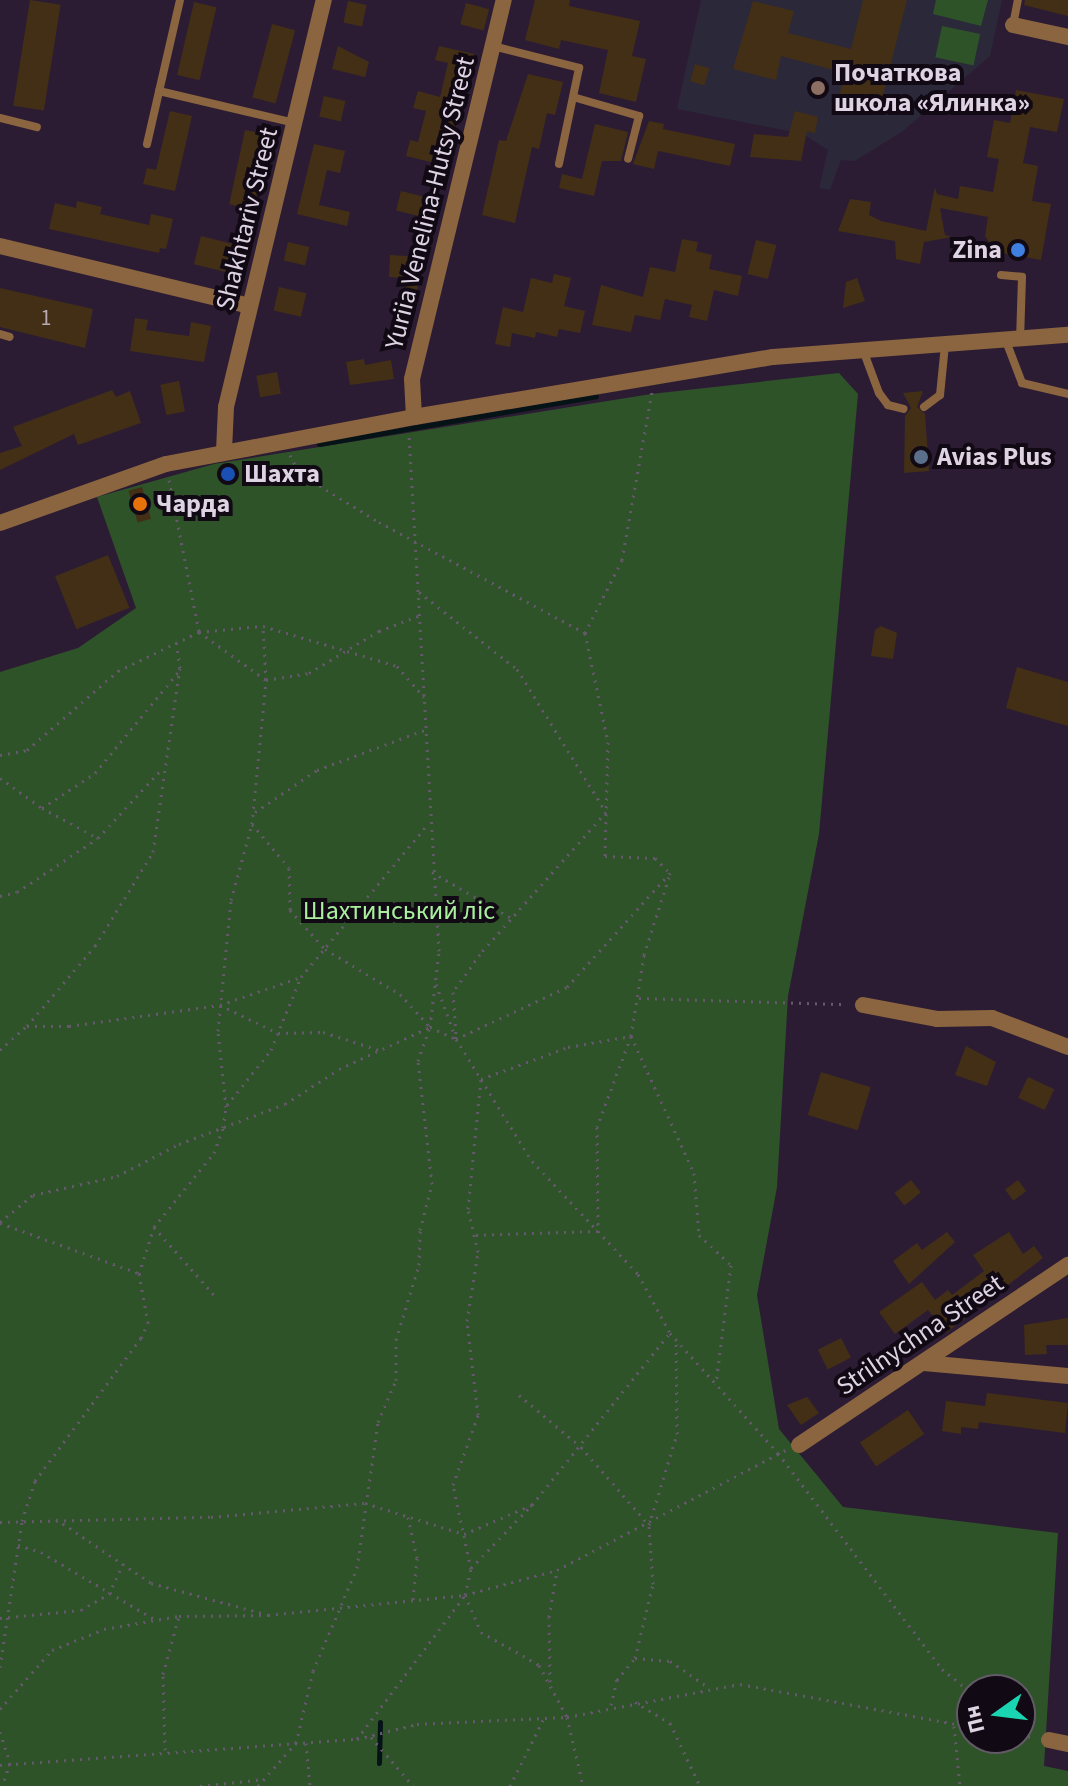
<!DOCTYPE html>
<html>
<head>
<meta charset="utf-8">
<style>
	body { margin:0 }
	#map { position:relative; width:1068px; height:1786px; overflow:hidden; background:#2c1c33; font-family:"Source Sans 3",sans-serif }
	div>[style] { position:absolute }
	.education>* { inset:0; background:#2b2839 }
	.green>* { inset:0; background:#2e5329; transform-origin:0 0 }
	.stream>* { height:5px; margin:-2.5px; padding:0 2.5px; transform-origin:2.5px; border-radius:2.5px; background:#061316 }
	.building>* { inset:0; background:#422f16; transform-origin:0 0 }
	.path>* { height:3px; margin-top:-1.5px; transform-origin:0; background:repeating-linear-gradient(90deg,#65576c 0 2px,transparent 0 8px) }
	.service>* { height:8px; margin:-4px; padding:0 4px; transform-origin:4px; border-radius:4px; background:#8a653f }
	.minor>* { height:16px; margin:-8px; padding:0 8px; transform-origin:8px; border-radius:8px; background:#8a653f }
	.tertiary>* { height:16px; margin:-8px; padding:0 8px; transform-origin:8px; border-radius:8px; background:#8a653f }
	.dots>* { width:22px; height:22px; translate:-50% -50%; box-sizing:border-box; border:4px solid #110a14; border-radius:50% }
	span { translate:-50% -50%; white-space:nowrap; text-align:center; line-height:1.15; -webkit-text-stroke:8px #110a14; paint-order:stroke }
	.number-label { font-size:22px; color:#b7aab0 }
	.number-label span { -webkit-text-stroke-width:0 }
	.poi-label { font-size:26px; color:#ded3e3; font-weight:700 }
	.left { translate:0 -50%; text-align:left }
	.right { translate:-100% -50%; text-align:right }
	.street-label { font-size:26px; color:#ded3e3 }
	.park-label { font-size:26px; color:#a9ef9e }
	.north { position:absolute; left:956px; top:1674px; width:80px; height:80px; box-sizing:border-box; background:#110a14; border:2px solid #635a67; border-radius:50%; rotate:256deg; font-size:22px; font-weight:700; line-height:32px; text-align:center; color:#ded3e3 }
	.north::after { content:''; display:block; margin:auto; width:28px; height:36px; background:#19d5b2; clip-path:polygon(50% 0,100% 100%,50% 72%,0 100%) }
</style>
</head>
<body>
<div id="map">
	<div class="education">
		<div style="clip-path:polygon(701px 0,1002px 0,990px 56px,903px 131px,855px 161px,841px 160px,830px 190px,819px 188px,828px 150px,803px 134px,677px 109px)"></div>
	</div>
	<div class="green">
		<div style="clip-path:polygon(936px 0,988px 0,981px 26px,933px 14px)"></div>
		<div style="left:942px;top:26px;width:39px;height:32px;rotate:12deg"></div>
		<div style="clip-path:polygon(evenodd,839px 373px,858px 394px,819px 834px,788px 996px,777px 1187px,757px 1295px,779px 1429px,843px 1507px,1058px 1533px,1044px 1766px,1068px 1771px,1068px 1786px,0 1786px,0 672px,78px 648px,136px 608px,97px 497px,214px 464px,651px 394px,839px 373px,972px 1690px,1020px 1690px,1020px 1738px,972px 1738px,972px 1690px)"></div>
	</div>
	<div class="stream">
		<div style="left:319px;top:444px;width:281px;rotate:-9.8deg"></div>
		<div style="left:379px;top:1763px;width:41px;rotate:-88.6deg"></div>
	</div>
	<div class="building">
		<div style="left:30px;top:0;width:31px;height:107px;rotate:9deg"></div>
		<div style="clip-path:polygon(535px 0,570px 0,569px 6px,640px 21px,632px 56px,646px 59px,636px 102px,599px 93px,608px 50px,561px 40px,559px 49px,525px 40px)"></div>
		<div style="clip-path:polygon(863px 0,907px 0,880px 107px,839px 96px,845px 73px,781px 56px,776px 80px,733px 69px,753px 1px,794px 11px,788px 33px,851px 49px)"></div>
		<div style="clip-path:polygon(1025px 0,1068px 0,1068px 16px,1024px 5px)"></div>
		<div style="left:348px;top:1px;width:19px;height:22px;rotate:12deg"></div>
		<div style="left:194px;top:2px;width:23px;height:75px;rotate:13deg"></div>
		<div style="left:466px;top:3px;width:24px;height:22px;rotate:15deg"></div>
		<div style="left:272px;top:24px;width:24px;height:76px;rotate:15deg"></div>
		<div style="clip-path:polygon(338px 46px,369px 62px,365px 77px,332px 69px)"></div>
		<div style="clip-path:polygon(439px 46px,474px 54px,447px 166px,406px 156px,410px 140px,418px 142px,426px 111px,413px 108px,418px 91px,440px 97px,448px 63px,435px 60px)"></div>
		<div style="left:695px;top:64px;width:15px;height:18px;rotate:16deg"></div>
		<div style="clip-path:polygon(528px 74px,563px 82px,555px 115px,547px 113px,539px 149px,532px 147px,515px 223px,482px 215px,499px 140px,506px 141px)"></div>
		<div style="clip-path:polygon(1016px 90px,1064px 99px,1057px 132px,1030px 127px,1023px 163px,1038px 166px,1032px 201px,1051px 204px,1041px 260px,996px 252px,985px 236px,988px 217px,940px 208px,945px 235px,952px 237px,924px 242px,920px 264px,896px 259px,895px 241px,838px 231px,850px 199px,871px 202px,869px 215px,881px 221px,926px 231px,935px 187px,937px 194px,958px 199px,960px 186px,993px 192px,999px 159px,987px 157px,994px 120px,1010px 123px)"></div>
		<div style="left:324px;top:96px;width:22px;height:21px;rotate:13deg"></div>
		<div style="clip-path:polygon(170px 111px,192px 116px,175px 191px,143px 184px,147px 168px,156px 170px)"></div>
		<div style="clip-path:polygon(795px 111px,818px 117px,815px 133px,807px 131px,801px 161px,750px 157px,754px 134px,788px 137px)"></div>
		<div style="clip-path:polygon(649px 121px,664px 124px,663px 129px,735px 144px,730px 166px,658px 151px,654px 169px,633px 164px)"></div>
		<div style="clip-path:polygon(595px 124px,628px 132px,621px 161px,602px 161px,594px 196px,559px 188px,562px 174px,582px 179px)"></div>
		<div style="left:245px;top:130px;width:25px;height:76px;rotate:12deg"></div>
		<div style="clip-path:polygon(314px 144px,345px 151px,340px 173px,327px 170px,319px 205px,350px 212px,347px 226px,297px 214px)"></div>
		<div style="left:401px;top:191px;width:41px;height:20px;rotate:14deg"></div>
		<div style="clip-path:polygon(77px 201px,102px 207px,100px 214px,149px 225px,151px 214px,173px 219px,166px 249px,160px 248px,159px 253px,49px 229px,55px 203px,76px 208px)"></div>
		<div style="left:201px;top:236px;width:42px;height:29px;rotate:14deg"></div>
		<div style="clip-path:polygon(682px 239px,698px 242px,696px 251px,712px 255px,709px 269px,742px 276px,738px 296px,714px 290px,707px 321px,689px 317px,692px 305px,665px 299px,660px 320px,635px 315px,631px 332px,592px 325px,601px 285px,643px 297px,650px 267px,675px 272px)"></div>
		<div style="left:756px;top:240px;width:21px;height:35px;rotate:14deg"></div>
		<div style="left:288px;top:242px;width:22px;height:19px;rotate:13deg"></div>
		<div style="clip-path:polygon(390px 255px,423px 257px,412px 318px,399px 315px,408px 278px,389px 277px)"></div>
		<div style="clip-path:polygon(554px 274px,571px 278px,564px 306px,585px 311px,580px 333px,559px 329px,557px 337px,536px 332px,535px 338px,512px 333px,510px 347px,495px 344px,503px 307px,523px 312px,531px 278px,552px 283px)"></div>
		<div style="clip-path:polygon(857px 278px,865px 301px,843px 308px,846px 282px)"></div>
		<div style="left:279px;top:287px;width:28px;height:24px;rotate:13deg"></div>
		<div style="clip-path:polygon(0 288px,93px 309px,85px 348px,0 327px)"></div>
		<div style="clip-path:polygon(135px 318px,148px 320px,146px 330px,189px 336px,191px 322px,211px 326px,204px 362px,130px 351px)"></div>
		<div style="clip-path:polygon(364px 359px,365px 365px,391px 360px,394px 379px,350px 385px,346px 362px)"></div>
		<div style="left:277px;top:372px;width:22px;height:21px;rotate:80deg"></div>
		<div style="left:179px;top:381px;width:31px;height:19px;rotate:79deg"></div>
		<div style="clip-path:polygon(112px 390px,116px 397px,130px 391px,141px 423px,78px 445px,74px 434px,0 470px,0 453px,22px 446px,13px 427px)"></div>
		<div style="clip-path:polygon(923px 391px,917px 407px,925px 414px,929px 471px,904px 473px,905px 416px,911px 408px,903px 393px)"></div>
		<div style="left:142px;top:487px;width:33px;height:14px;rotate:74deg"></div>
		<div style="left:108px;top:555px;width:57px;height:57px;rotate:68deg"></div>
		<div style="clip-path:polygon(881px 626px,897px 633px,893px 659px,871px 656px,875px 630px)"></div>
		<div style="clip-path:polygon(1017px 667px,1068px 682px,1068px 726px,1006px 708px)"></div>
		<div style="clip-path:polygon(966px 1046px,996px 1062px,987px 1086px,955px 1075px)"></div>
		<div style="left:821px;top:1072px;width:52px;height:45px;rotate:17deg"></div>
		<div style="left:1028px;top:1077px;width:29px;height:23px;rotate:25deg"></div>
		<div style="left:911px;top:1180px;width:16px;height:21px;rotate:52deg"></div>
		<div style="left:1018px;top:1180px;width:14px;height:16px;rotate:54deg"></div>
		<div style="clip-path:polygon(947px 1232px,955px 1242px,909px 1284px,893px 1261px,917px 1243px,922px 1250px)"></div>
		<div style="clip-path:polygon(1009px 1232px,1023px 1254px,1034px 1246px,1043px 1258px,946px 1333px,928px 1310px,895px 1334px,879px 1312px,922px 1282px,935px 1300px,948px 1290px,952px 1295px,984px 1271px,973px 1255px)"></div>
		<div style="clip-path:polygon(1068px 1318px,1068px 1345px,1046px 1345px,1047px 1354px,1025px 1355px,1024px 1325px)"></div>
		<div style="left:841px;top:1338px;width:22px;height:26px;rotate:63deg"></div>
		<div style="clip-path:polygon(987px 1393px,1068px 1403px,1065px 1433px,979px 1422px,978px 1429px,961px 1427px,961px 1434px,942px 1431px,946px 1401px,985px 1406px)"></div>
		<div style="clip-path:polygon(807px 1397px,819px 1413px,801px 1425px,787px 1405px)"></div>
		<div style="left:908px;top:1410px;width:29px;height:58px;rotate:56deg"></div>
	</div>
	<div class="path">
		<div style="left:290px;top:455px;width:20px;rotate:63deg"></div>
		<div style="left:299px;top:473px;width:94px;rotate:31.5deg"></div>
		<div style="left:379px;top:522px;width:234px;rotate:28.3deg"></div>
		<div style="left:585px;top:633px;width:111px;rotate:78.1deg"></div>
		<div style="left:608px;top:742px;width:114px;rotate:91.5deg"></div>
		<div style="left:605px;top:856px;width:50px;rotate:2.3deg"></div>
		<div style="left:655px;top:858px;width:21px;rotate:45deg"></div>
		<div style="left:169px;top:480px;width:155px;rotate:78.8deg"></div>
		<div style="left:199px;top:632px;width:64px;rotate:-5.4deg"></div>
		<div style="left:263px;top:626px;width:140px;rotate:16.6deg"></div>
		<div style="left:397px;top:666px;width:41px;rotate:48.9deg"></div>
		<div style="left:419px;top:592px;width:125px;rotate:38.2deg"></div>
		<div style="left:517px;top:669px;width:168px;rotate:58.1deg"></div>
		<div style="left:606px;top:812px;width:190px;rotate:131.6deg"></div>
		<div style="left:480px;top:954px;width:47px;rotate:125.4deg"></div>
		<div style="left:453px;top:992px;width:43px;rotate:86deg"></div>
		<div style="left:585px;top:633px;width:82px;rotate:-63.1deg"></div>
		<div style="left:622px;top:560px;width:171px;rotate:-79.9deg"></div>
		<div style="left:0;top:755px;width:27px;rotate:-10deg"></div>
		<div style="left:27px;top:750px;width:121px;rotate:-41deg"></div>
		<div style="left:118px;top:671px;width:90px;rotate:-25.7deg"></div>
		<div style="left:199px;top:632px;width:82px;rotate:35.6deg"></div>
		<div style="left:266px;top:680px;width:44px;rotate:-9.2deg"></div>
		<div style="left:309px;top:673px;width:82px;rotate:-31deg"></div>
		<div style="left:379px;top:631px;width:47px;rotate:-21.1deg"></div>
		<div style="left:0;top:778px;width:52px;rotate:35.5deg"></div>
		<div style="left:42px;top:808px;width:64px;rotate:28.2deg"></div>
		<div style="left:42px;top:808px;width:64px;rotate:-33.4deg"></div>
		<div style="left:95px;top:773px;width:132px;rotate:-50.5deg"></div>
		<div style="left:255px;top:812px;width:75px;rotate:-34.1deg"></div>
		<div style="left:317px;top:770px;width:117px;rotate:-20.4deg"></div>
		<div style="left:252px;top:824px;width:57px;rotate:49.9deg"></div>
		<div style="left:289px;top:868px;width:42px;rotate:88.6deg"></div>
		<div style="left:290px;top:910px;width:52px;rotate:48.1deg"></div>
		<div style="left:325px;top:949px;width:87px;rotate:31deg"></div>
		<div style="left:400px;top:994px;width:45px;rotate:47.7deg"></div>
		<div style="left:432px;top:872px;width:91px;rotate:30.2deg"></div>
		<div style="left:669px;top:877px;width:82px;rotate:107.8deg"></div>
		<div style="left:644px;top:955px;width:82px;rotate:99.1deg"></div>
		<div style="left:631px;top:1036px;width:151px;rotate:65.3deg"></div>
		<div style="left:694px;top:1173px;width:62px;rotate:85.4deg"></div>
		<div style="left:699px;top:1235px;width:44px;rotate:43.2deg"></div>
		<div style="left:731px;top:1265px;width:120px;rotate:97.2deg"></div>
		<div style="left:0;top:896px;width:17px;rotate:-13deg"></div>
		<div style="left:17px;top:892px;width:97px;rotate:-33.7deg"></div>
		<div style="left:98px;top:838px;width:94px;rotate:-47.2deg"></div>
		<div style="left:436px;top:984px;width:59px;rotate:70deg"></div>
		<div style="left:456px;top:1039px;width:144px;rotate:58.1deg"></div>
		<div style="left:532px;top:1161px;width:155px;rotate:46.8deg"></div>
		<div style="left:638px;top:1274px;width:67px;rotate:61.5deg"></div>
		<div style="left:670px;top:1333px;width:161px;rotate:48deg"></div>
		<div style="left:778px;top:1453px;width:271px;rotate:52.8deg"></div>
		<div style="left:942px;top:1669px;width:38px;rotate:39deg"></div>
		<div style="left:639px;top:998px;width:208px;rotate:1.7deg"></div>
		<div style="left:220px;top:1005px;width:64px;rotate:25.8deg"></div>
		<div style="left:278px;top:1033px;width:45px;rotate:-1.3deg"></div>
		<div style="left:323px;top:1032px;width:59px;rotate:17.8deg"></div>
		<div style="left:27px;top:1026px;width:105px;rotate:-49.6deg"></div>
		<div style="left:95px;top:946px;width:110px;rotate:-58.3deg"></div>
		<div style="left:153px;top:852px;width:186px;rotate:-81.7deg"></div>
		<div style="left:180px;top:668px;width:28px;rotate:-98deg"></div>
		<div style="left:0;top:1050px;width:36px;rotate:-42deg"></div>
		<div style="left:27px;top:1026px;width:42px"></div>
		<div style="left:69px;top:1026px;width:152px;rotate:-7.9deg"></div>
		<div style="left:220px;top:1005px;width:86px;rotate:-19.1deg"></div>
		<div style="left:227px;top:1105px;width:70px;rotate:-51.3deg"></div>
		<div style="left:271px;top:1050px;width:79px;rotate:-67.7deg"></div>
		<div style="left:301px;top:977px;width:199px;rotate:-50.3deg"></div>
		<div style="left:0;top:1222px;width:43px;rotate:-39.3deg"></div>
		<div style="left:33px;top:1195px;width:86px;rotate:-12.7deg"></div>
		<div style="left:117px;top:1176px;width:70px;rotate:-27.3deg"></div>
		<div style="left:179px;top:1144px;width:113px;rotate:-20.7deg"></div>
		<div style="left:285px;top:1104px;width:64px;rotate:-32.9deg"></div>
		<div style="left:339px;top:1069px;width:100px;rotate:-24.8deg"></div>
		<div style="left:430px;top:1027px;width:29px;rotate:25deg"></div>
		<div style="left:456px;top:1039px;width:123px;rotate:-25.1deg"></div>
		<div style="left:567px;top:987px;width:154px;rotate:-47.9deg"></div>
		<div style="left:0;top:1223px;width:147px;rotate:19.9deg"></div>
		<div style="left:154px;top:1227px;width:94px;rotate:48.5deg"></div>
		<div style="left:519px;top:1395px;width:81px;rotate:40deg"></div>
		<div style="left:581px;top:1447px;width:103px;rotate:48.9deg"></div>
		<div style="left:408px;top:1517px;width:42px;rotate:77.6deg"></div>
		<div style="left:417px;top:1558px;width:42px;rotate:95.4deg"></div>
		<div style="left:56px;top:1519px;width:115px;rotate:34deg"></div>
		<div style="left:151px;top:1583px;width:118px;rotate:15.2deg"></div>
		<div style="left:0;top:1522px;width:211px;rotate:-1.4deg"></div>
		<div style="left:211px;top:1517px;width:155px;rotate:-5.2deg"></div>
		<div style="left:365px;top:1503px;width:104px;rotate:17.4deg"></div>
		<div style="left:464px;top:1534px;width:74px;rotate:-23.1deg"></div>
		<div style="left:532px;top:1505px;width:221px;rotate:-51.3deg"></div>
		<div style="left:18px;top:1545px;width:24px;rotate:17deg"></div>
		<div style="left:41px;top:1552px;width:131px;rotate:30.7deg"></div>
		<div style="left:471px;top:1568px;width:85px;rotate:-46deg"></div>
		<div style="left:465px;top:1595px;width:40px;rotate:66.6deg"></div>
		<div style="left:481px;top:1632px;width:67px;rotate:29.6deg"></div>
		<div style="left:539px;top:1665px;width:59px;rotate:61.7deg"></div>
		<div style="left:567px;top:1717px;width:71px;rotate:76.9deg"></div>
		<div style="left:0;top:1618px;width:81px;rotate:-5.6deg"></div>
		<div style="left:81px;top:1610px;width:32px;rotate:-30deg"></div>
		<div style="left:109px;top:1594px;width:33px;rotate:-65deg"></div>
		<div style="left:635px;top:1658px;width:76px;rotate:-76.3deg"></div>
		<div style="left:653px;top:1584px;width:59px;rotate:-93.9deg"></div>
		<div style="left:649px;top:1525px;width:95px;rotate:-72.9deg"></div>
		<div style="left:677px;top:1434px;width:94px;rotate:-90.6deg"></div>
		<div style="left:0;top:1667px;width:148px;rotate:-81.4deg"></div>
		<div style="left:22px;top:1521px;width:42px;rotate:-72deg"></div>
		<div style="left:35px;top:1481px;width:178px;rotate:-53.5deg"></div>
		<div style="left:141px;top:1338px;width:17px;rotate:-65deg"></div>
		<div style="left:148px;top:1323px;width:50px;rotate:-100.4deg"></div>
		<div style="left:139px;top:1274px;width:49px;rotate:-72.3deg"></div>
		<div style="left:154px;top:1227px;width:95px;rotate:-51deg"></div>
		<div style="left:214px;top:1153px;width:27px;rotate:-70deg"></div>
		<div style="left:223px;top:1128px;width:21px;rotate:-82deg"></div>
		<div style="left:226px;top:1107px;width:76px;rotate:-96deg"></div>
		<div style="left:218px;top:1031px;width:132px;rotate:-84.3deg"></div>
		<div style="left:231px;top:900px;width:79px;rotate:-74.6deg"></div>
		<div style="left:252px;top:824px;width:145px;rotate:-84.4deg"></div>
		<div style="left:266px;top:680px;width:54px;rotate:-93.2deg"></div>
		<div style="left:550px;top:1682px;width:65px;rotate:-90.9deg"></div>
		<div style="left:549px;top:1617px;width:48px;rotate:-80.3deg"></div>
		<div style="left:635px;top:1702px;width:41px;rotate:31deg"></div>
		<div style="left:670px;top:1723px;width:70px;rotate:64.5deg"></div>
		<div style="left:611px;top:1705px;width:26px;rotate:-77deg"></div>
		<div style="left:617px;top:1680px;width:28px;rotate:-51deg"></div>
		<div style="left:635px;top:1658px;width:35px;rotate:5deg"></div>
		<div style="left:670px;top:1661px;width:46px;rotate:34.4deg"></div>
		<div style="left:0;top:1709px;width:79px;rotate:-48.6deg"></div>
		<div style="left:52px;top:1650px;width:56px;rotate:-22deg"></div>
		<div style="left:104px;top:1629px;width:76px;rotate:-9.8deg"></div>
		<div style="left:179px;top:1616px;width:89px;rotate:-0.6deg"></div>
		<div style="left:268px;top:1615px;width:198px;rotate:-5.8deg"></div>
		<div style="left:465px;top:1595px;width:95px;rotate:-15.2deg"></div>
		<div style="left:557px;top:1570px;width:259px;rotate:-27.7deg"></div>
		<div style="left:954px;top:1726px;width:60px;rotate:84.3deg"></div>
		<div style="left:0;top:1732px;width:33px;rotate:72deg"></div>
		<div style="left:10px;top:1763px;width:24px;rotate:109deg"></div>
		<div style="left:1020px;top:1735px;width:13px;rotate:9deg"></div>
		<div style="left:371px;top:1737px;width:65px;rotate:49.4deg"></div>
		<div style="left:357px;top:1739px;width:180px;rotate:-53.1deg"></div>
		<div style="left:465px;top:1595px;width:27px;rotate:-77deg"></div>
		<div style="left:471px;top:1569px;width:86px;rotate:-102.1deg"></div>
		<div style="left:453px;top:1485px;width:74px;rotate:-70.3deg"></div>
		<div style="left:478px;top:1415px;width:95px;rotate:-96.7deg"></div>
		<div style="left:467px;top:1321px;width:70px;rotate:-80.9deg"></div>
		<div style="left:478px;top:1252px;width:44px;rotate:-103.1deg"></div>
		<div style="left:468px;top:1209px;width:131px;rotate:-84.3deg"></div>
		<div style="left:481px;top:1079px;width:93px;rotate:-20.2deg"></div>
		<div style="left:568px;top:1047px;width:64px;rotate:-9.9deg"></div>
		<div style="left:631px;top:1036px;width:97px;rotate:110.5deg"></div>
		<div style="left:597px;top:1127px;width:104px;rotate:89.4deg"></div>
		<div style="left:598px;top:1231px;width:124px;rotate:178.2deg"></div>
		<div style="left:306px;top:1743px;width:43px;rotate:84.7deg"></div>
		<div style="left:165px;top:1750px;width:76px;rotate:-91.5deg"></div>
		<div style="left:163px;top:1674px;width:60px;rotate:-74.6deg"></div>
		<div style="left:0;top:1765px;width:358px;rotate:-4.2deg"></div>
		<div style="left:357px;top:1739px;width:62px;rotate:-14deg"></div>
		<div style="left:417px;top:1724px;width:150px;rotate:-2.7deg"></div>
		<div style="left:567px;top:1717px;width:176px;rotate:-10.8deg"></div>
		<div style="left:740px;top:1684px;width:236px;rotate:10.5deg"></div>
		<div style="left:200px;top:1786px;width:64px;rotate:-6.2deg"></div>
		<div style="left:258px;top:1786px;width:57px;rotate:-48.5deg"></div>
		<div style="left:296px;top:1743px;width:74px;rotate:-76.7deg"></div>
		<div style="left:313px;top:1671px;width:112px;rotate:-66.9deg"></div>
		<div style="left:357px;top:1568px;width:148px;rotate:-81.8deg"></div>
		<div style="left:378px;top:1422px;width:46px;rotate:-66.8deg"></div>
		<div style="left:396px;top:1380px;width:40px;rotate:-90deg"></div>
		<div style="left:396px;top:1340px;width:78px;rotate:-73deg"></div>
		<div style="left:419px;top:1265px;width:35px;rotate:-88deg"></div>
		<div style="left:420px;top:1230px;width:48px;rotate:-75.4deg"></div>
		<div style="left:432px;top:1184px;width:124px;rotate:-96.5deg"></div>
		<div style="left:418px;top:1061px;width:36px;rotate:-71deg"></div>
		<div style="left:430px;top:1027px;width:77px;rotate:-83.2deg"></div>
		<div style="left:439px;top:951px;width:517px;rotate:-93.33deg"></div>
		<div style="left:510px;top:1786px;width:76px;rotate:-63.4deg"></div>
	</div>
	<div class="service">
		<div style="left:1013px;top:25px;width:25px;rotate:-79deg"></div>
		<div style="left:493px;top:46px;width:89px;rotate:14.3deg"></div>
		<div style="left:579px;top:68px;width:98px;rotate:101.8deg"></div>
		<div style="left:159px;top:91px;width:139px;rotate:13.3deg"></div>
		<div style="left:573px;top:97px;width:69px;rotate:16.1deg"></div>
		<div style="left:639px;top:116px;width:44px;rotate:104.3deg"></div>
		<div style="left:0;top:118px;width:38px;rotate:14deg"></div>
		<div style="left:147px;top:144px;width:148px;rotate:-77.1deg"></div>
		<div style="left:1001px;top:275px;width:21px;rotate:5deg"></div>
		<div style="left:1022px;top:277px;width:62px;rotate:91.8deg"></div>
		<div style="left:0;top:334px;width:10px;rotate:17deg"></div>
		<div style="left:1006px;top:341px;width:45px;rotate:69.1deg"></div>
		<div style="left:1022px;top:383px;width:47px;rotate:13.4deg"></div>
		<div style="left:863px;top:350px;width:46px;rotate:69.6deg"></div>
		<div style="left:879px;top:393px;width:15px;rotate:53deg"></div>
		<div style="left:888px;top:405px;width:16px;rotate:14deg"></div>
		<div style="left:924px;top:407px;width:20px;rotate:-37deg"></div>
		<div style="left:940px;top:395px;width:50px;rotate:-84.3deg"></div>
	</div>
	<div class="minor">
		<div style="left:1013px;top:25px;width:56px;rotate:12.3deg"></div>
		<div style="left:0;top:246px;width:257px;rotate:13.5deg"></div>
		<div style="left:414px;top:417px;width:38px;rotate:-93deg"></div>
		<div style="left:412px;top:379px;width:390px;rotate:-76.4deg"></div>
		<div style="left:224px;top:451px;width:44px;rotate:-87.4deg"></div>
		<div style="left:226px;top:407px;width:419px;rotate:-76.5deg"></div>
		<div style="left:863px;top:1005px;width:75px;rotate:10.7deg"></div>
		<div style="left:937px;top:1019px;width:55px;rotate:-1deg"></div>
		<div style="left:992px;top:1018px;width:81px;rotate:20.9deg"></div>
		<div style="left:924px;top:1363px;width:145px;rotate:5.2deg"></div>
		<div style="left:799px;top:1445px;width:324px;rotate:-33.8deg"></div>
		<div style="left:1049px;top:1740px;width:19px;rotate:12deg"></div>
	</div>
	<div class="tertiary">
		<div style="left:0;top:523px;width:176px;rotate:-19.6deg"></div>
		<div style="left:166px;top:464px;width:252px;rotate:-10.7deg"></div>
		<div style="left:414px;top:417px;width:364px;rotate:-9.5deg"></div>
		<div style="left:773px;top:357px;width:296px;rotate:-4.3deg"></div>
	</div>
	<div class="dots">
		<div style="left:818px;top:88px;background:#8d6e63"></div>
		<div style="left:1018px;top:250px;background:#3f7fe0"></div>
		<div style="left:921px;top:457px;background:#5c6f8a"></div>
		<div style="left:228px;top:474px;background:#1a4fb4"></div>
		<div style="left:140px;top:504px;background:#e8710a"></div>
	</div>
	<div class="number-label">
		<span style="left:46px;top:319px">1</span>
	</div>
	<div class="poi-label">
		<span class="left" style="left:834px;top:88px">Початкова<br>школа «Ялинка»</span>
		<span class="right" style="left:1002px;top:250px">Zina</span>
		<span class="left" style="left:937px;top:457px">Avias Plus</span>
		<span class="left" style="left:244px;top:474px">Шахта</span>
		<span class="left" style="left:156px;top:504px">Чарда</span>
	</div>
	<div class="street-label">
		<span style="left:430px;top:203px;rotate:-76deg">Yuriia Venelina-Hutsy Street</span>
		<span style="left:247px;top:219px;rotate:-76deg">Shakhtariv Street</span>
		<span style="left:920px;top:1335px;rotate:-34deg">Strilnychna Street</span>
	</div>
	<div class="park-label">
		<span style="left:399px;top:911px">Шахтинський ліс</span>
	</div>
	<div class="north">Пн</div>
</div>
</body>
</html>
